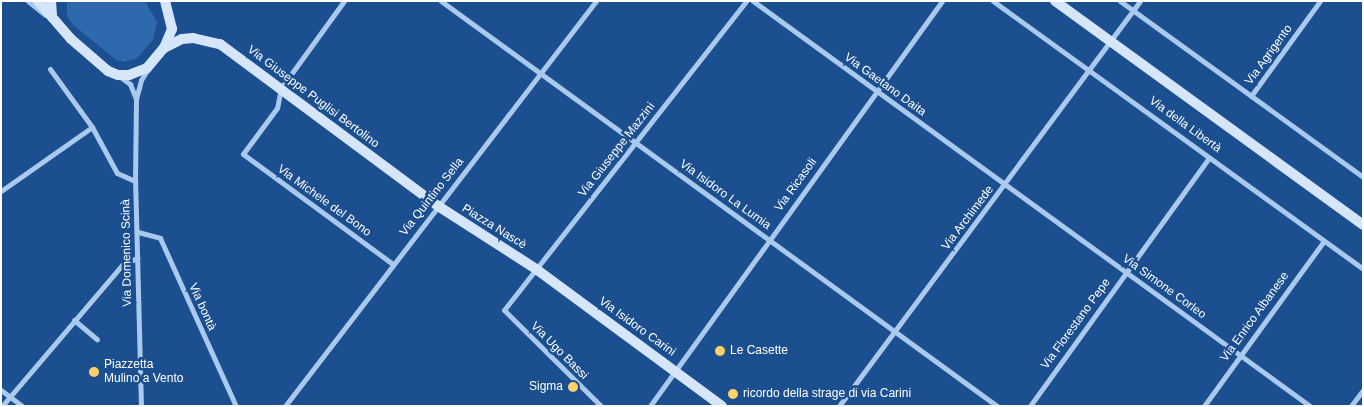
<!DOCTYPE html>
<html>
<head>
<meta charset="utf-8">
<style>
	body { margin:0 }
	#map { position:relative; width:1364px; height:407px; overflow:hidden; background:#1b4f8f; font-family:Arial,sans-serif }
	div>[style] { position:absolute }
	.green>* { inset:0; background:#2e69ad }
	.street>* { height:5px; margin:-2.5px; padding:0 2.5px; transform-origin:2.5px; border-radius:2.5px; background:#a9c9ee }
	.secondary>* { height:10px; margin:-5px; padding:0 5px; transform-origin:5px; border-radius:5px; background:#d6e6fa }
	.dots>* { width:14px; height:14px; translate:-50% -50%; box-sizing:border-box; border:2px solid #1b4f8f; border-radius:50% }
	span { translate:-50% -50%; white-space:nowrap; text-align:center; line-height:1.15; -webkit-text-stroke:5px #1b4f8f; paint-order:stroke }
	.street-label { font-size:12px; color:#fff }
	.poi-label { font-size:12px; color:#fff }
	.left { translate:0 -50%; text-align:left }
	.right { translate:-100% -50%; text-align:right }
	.frame { position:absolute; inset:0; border:2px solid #fff; pointer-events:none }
</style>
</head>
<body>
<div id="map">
	<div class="green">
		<div style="clip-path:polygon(67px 1px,145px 1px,157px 22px,153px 40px,137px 58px,124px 62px,116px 60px,72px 24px,67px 16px)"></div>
	</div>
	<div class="street">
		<div style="left:28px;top:1px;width:22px;rotate:39deg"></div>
		<div style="left:344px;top:1px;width:107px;rotate:125.9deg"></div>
		<div style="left:281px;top:88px;width:20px;rotate:101deg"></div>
		<div style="left:277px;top:108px;width:57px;rotate:126.5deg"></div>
		<div style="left:243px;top:154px;width:186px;rotate:36.3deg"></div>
		<div style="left:441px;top:1px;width:688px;rotate:36.07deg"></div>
		<div style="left:753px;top:1px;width:689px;rotate:36.02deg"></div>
		<div style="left:993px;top:1px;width:457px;rotate:35.9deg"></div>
		<div style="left:1120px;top:1px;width:300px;rotate:35.9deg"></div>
		<div style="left:50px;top:69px;width:72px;rotate:54.1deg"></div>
		<div style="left:92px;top:127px;width:52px;rotate:61.5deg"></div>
		<div style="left:117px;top:173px;width:20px;rotate:24deg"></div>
		<div style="left:119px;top:76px;width:14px;rotate:36deg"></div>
		<div style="left:130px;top:84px;width:16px;rotate:68deg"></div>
		<div style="left:1251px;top:96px;width:117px;rotate:-54deg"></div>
		<div style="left:1px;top:191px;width:111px;rotate:-35.1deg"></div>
		<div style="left:138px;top:232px;width:23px;rotate:15deg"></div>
		<div style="left:160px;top:238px;width:184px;rotate:65.7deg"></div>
		<div style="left:74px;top:320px;width:30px;rotate:40deg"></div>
		<div style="left:1px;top:390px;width:26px;rotate:37deg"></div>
		<div style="left:2px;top:406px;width:185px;rotate:-49.6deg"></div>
		<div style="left:122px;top:265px;width:17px;rotate:-25deg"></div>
		<div style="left:141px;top:406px;width:225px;rotate:-91.5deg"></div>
		<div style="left:135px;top:181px;width:82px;rotate:-89.3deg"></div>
		<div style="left:136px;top:99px;width:20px;rotate:-75deg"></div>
		<div style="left:141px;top:80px;width:13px;rotate:-58deg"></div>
		<div style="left:285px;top:406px;width:511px;rotate:-52.48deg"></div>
		<div style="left:601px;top:406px;width:136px;rotate:-135.3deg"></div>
		<div style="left:504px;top:310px;width:392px;rotate:-51.9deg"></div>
		<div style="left:650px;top:406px;width:499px;rotate:-54.2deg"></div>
		<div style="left:839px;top:406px;width:505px;rotate:-53.38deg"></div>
		<div style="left:1030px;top:406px;width:306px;rotate:-54.2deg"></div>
		<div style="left:1204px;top:406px;width:204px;rotate:-54deg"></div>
		<div style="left:1351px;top:406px;width:20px;rotate:-53deg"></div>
	</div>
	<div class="secondary">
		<div style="left:38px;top:1px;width:50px;rotate:49deg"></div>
		<div style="left:71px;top:39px;width:49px;rotate:40.9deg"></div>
		<div style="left:108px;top:71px;width:11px;rotate:22deg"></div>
		<div style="left:118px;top:75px;width:11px"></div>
		<div style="left:129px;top:75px;width:19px;rotate:-21deg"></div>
		<div style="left:147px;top:68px;width:26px;rotate:-50deg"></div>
		<div style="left:164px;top:48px;width:21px;rotate:-67deg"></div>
		<div style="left:172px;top:29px;width:29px;rotate:-104deg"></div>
		<div style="left:51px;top:1px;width:16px;rotate:86deg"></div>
		<div style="left:1055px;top:1px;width:381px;rotate:36deg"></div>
		<div style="left:164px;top:48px;width:20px;rotate:-27deg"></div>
		<div style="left:182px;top:39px;width:11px;rotate:-5deg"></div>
		<div style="left:193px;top:38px;width:28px;rotate:13deg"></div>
		<div style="left:220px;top:44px;width:272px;rotate:36.6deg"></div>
		<div style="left:438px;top:206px;width:117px;rotate:32.7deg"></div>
		<div style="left:536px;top:269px;width:231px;rotate:36.4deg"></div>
	</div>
	<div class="dots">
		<div style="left:720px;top:351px;background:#ffd166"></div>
		<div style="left:94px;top:372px;background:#ffd166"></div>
		<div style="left:573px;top:387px;background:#ffd166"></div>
		<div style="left:733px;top:394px;background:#ffd166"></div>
	</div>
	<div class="street-label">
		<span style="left:1269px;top:55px;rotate:-54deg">Via Agrigento</span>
		<span style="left:885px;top:85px;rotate:36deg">Via Gaetano Daita</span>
		<span style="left:313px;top:97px;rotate:37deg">Via Giuseppe Puglisi Bertolino</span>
		<span style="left:1185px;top:125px;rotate:36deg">Via della Libertà</span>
		<span style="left:617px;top:150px;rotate:-52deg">Via Giuseppe Mazzini</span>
		<span style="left:796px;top:185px;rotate:-54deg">Via Ricasoli</span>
		<span style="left:725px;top:195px;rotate:36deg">Via Isidoro La Lumia</span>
		<span style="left:432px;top:197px;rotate:-52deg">Via Quintino Sella</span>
		<span style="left:324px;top:201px;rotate:36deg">Via Michele del Bono</span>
		<span style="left:968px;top:218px;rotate:-53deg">Via Archimede</span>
		<span style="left:494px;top:227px;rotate:32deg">Piazza Nascè</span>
		<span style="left:127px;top:253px;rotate:-91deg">Via Domenico Scinà</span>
		<span style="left:1164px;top:287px;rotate:36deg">Via Simone Corleo</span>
		<span style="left:202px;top:307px;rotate:66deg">Via bontà</span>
		<span style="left:1255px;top:317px;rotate:-54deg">Via Enrico Albanese</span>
		<span style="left:1076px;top:324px;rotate:-54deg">Via Florestano Pepe</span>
		<span style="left:637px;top:327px;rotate:36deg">Via Isidoro Carini</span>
		<span style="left:559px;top:351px;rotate:45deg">Via Ugo Bassi</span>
	</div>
	<div class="poi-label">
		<span class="left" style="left:730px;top:351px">Le Casette</span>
		<span class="left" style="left:104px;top:372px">Piazzetta<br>Mulino a Vento</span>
		<span class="right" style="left:563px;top:387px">Sigma</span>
		<span class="left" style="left:743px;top:394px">ricordo della strage di via Carini</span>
	</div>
	<div class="frame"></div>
</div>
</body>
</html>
